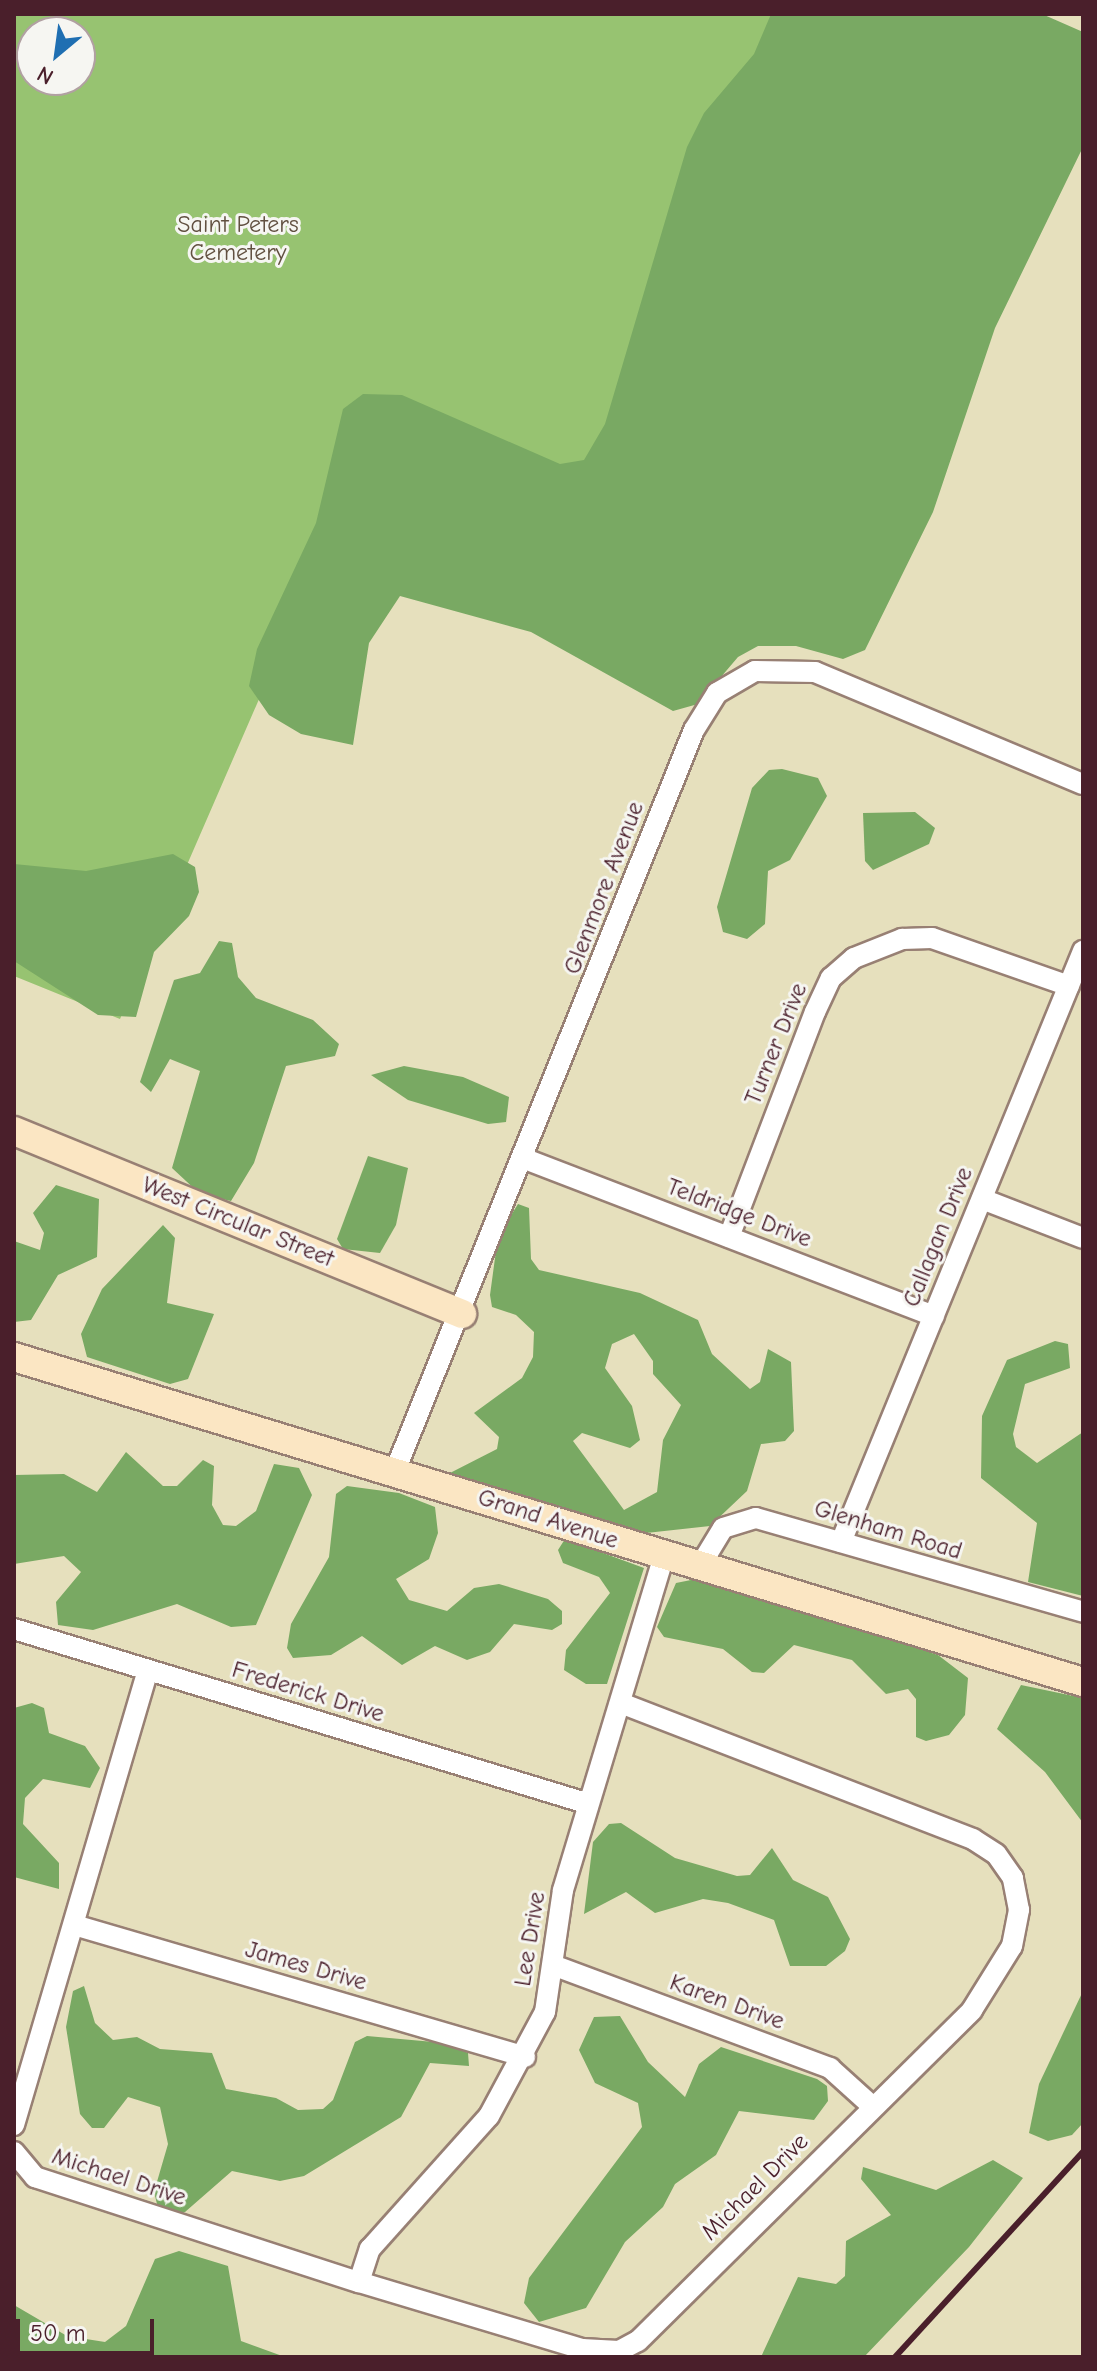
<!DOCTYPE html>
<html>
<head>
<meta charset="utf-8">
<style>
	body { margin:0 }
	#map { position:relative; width:1097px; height:2371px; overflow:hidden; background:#e6e0bd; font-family:"Comic Neue",sans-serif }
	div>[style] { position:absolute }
	.green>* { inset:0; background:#97c371 }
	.forest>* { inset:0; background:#79a963 }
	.roads { filter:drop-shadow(2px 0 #988074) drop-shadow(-2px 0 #988074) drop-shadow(0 2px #988074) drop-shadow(0 -2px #988074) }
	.street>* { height:20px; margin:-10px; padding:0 10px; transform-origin:10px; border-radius:10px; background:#fff }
	.secondary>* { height:28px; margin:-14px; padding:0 14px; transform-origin:14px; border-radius:14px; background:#fbe6c3 }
	.rail>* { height:6px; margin:-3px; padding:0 3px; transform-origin:3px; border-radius:3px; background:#4a1f2b }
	span { translate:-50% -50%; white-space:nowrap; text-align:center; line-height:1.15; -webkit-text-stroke:6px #f6f6f2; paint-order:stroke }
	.park-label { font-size:24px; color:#615040 }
	.street-label { font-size:24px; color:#4a1f2b }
	.frame { position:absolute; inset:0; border:16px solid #4a1f2b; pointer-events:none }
	.north { position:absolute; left:16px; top:16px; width:80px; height:80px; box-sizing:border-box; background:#f6f6f2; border:2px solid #b1a0a2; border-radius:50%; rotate:209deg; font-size:22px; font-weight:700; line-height:32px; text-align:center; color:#4a1f2b }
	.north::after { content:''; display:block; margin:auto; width:28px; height:36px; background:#1f6fb2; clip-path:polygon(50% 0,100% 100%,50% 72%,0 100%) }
	.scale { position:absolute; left:16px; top:2319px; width:138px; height:36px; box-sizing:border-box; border:4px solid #4a1f2b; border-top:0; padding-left:10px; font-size:24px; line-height:28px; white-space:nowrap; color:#4a1f2b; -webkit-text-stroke:6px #f6f6f2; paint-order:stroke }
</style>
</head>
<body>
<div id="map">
	<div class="green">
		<div style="clip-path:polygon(evenodd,14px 14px,774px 14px,590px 491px,386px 407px,120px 1019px,14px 976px,14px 14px,32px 32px,80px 32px,80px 80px,32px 80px,32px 32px)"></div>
	</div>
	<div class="forest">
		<div style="clip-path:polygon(771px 14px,1042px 14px,1083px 32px,1083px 147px,995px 328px,933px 512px,865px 650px,843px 659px,796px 646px,758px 646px,738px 657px,698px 704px,673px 711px,531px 632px,400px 596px,369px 643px,353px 745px,301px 734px,269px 715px,249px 686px,257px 649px,316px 523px,343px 409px,363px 394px,402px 395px,560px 464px,584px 460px,605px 424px,687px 147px,704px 113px,754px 54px)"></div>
		<div style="clip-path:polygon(782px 769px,818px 778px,827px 796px,790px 860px,768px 871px,765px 924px,747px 939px,723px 932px,717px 907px,752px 788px,769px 770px)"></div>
		<div style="clip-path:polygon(915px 812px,935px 828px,929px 844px,873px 870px,865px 861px,863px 813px)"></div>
		<div style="clip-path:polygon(173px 854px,195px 867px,199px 892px,189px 916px,154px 952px,136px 1017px,98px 1015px,14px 961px,14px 864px,86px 871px)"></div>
		<div style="clip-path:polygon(219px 941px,232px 943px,238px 977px,256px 998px,313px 1020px,339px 1044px,335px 1056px,286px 1066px,254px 1163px,231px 1201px,200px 1194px,172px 1168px,200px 1071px,170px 1059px,151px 1092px,140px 1082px,174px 980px,200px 973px)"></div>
		<div style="clip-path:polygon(404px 1066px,463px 1077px,509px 1097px,506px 1122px,488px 1124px,408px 1100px,371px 1075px)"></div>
		<div style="clip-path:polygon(368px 1156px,408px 1168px,396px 1225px,380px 1253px,343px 1249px,337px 1239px)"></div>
		<div style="clip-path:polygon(56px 1185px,99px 1199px,97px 1257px,58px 1275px,31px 1320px,14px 1322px,14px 1241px,40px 1250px,44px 1233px,33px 1213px)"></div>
		<div style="clip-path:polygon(evenodd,518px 1204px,529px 1208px,531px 1259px,539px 1270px,640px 1293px,698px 1320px,712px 1354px,750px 1389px,760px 1382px,768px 1349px,791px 1362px,794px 1431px,785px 1441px,761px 1444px,747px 1491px,710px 1526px,637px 1534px,457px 1483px,450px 1473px,497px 1449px,499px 1437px,474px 1413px,522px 1378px,533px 1357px,534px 1332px,516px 1315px,492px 1307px,490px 1295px,498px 1236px,518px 1204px,634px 1334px,653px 1361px,653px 1374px,681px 1405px,663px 1440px,657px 1492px,624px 1510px,573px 1441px,582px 1433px,630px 1448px,640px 1440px,632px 1406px,605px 1368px,612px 1344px,634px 1334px)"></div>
		<div style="clip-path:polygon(163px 1225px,175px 1238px,167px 1303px,214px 1314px,188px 1379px,170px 1384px,87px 1357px,81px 1334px,102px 1289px)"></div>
		<div style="clip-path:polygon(1055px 1341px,1068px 1344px,1070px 1368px,1025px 1384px,1013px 1434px,1016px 1447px,1037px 1463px,1083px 1432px,1083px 1596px,1028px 1582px,1037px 1523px,981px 1478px,982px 1416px,1007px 1360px)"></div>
		<div style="clip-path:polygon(126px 1452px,163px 1486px,177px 1486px,203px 1460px,214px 1466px,212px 1505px,223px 1525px,236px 1526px,256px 1511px,274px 1464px,299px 1468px,312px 1495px,256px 1625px,231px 1627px,177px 1604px,93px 1630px,58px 1625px,56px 1602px,81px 1572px,64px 1556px,14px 1564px,14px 1475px,64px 1474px,97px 1492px)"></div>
		<div style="clip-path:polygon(347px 1486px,399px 1493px,435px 1507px,438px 1533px,429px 1559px,396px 1579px,409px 1600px,447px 1611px,474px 1588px,499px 1584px,548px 1599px,562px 1611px,562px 1624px,552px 1630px,514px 1624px,490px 1652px,467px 1660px,435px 1646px,402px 1665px,362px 1636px,331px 1655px,293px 1658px,287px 1648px,291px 1624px,329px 1557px,336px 1494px)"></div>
		<div style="clip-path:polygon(565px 1539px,644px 1568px,607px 1684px,586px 1684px,564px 1670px,566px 1650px,610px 1593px,599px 1577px,563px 1563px,558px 1550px)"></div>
		<div style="clip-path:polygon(701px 1578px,938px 1655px,968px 1678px,965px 1715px,949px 1735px,926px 1741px,916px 1737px,916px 1699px,908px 1689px,886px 1694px,852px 1660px,794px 1645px,764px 1673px,752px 1672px,723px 1649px,664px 1637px,657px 1627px,676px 1583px)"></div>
		<div style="clip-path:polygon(1021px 1685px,1083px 1698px,1083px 1823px,1045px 1772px,997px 1729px)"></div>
		<div style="clip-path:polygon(32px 1703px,44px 1708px,49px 1733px,85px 1746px,100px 1768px,90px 1788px,43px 1779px,25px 1798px,23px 1824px,59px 1863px,59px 1889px,14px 1877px,14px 1708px)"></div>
		<div style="clip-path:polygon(621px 1823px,675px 1858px,737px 1876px,750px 1875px,772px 1848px,793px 1880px,828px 1897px,850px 1939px,845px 1951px,826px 1966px,790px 1966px,774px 1920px,728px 1903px,703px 1899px,655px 1913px,626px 1892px,584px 1914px,593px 1842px,609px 1824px)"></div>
		<div style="clip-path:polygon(84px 1986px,95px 2023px,113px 2040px,137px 2037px,160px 2049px,212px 2053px,226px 2089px,276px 2098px,298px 2110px,323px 2109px,333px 2100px,355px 2042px,367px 2036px,445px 2043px,468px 2053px,469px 2066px,430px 2063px,401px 2117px,304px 2176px,280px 2181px,232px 2171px,185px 2212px,160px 2216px,154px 2192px,168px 2144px,160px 2107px,128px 2097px,104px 2128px,92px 2128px,80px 2114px,66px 2027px,73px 1991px)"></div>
		<div style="clip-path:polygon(1083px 1991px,1083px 2123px,1072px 2135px,1048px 2141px,1029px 2133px,1039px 2084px)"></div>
		<div style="clip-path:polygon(620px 2016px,648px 2062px,685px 2097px,699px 2064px,721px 2047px,817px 2079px,827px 2086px,828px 2101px,814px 2120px,739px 2111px,716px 2155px,675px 2184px,663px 2207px,625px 2242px,586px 2308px,539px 2322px,524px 2303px,529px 2278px,642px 2127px,638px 2103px,595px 2083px,579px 2050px,594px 2017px)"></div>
		<div style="clip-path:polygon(993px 2160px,1023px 2178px,969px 2247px,864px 2357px,761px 2357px,798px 2277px,836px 2284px,845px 2276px,846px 2241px,891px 2215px,861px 2179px,863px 2167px,936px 2190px)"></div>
		<div style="clip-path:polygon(179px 2251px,228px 2266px,241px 2341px,285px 2357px,14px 2357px,14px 2305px,67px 2336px,105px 2342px,126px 2326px,155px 2259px)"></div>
	</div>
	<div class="roads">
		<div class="street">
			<div style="left:525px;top:1159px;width:438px;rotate:21deg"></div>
			<div style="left:982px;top:1199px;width:108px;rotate:21.1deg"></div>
			<div style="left:729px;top:1237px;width:241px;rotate:-69.1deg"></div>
			<div style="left:815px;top:1012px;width:38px;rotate:-65deg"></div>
			<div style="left:831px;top:978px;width:30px;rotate:-41deg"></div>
			<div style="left:854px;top:958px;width:52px;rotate:-21.6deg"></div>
			<div style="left:902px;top:939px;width:30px;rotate:-2deg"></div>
			<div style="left:932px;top:938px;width:145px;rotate:19.3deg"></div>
			<div style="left:395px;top:1471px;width:799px;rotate:-68.03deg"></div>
			<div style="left:694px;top:730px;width:44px;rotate:-58.1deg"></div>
			<div style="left:717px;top:693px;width:44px;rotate:-30.1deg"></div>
			<div style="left:755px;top:671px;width:60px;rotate:1deg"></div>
			<div style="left:815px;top:672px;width:290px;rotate:22.7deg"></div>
			<div style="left:841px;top:1542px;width:639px;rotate:-67.73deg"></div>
			<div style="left:700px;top:1566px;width:44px;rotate:-58.8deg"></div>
			<div style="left:723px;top:1528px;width:34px;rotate:-17deg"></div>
			<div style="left:756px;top:1518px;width:340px;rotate:16deg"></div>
			<div style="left:14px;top:1629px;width:598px;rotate:16.92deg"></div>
			<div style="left:74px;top:1925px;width:470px;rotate:16.3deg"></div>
			<div style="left:553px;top:1965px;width:296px;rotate:20.4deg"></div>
			<div style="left:830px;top:2068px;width:55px;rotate:42.1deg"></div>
			<div style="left:14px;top:2125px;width:473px;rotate:-73.6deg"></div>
			<div style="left:14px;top:2152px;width:33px;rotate:50deg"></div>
			<div style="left:35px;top:2177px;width:341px;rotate:18deg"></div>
			<div style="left:359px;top:2282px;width:233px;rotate:16.7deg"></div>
			<div style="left:582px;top:2349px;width:37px;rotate:3deg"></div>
			<div style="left:619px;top:2351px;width:21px;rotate:-28deg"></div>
			<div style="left:638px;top:2341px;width:470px;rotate:-44.7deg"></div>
			<div style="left:972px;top:2010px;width:75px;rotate:-58deg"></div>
			<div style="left:1012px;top:1946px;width:37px;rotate:-79deg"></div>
			<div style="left:1019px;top:1910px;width:33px;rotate:-101deg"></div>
			<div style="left:1013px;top:1878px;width:29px;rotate:-125deg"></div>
			<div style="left:996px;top:1854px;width:27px;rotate:-147deg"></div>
			<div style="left:973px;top:1839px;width:377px;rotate:-158.9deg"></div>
			<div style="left:359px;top:2282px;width:35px;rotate:-72deg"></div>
			<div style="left:370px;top:2249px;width:178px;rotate:-48.2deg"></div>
			<div style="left:489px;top:2116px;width:118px;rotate:-61.7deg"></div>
			<div style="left:545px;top:2012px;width:123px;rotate:-81.6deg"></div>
			<div style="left:563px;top:1890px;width:349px;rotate:-73.2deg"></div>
		</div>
		<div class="secondary">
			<div style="left:14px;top:1131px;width:484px;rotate:22.2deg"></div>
			<div style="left:14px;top:1357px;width:1117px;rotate:16.91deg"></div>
		</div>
	</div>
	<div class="rail">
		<div style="left:895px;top:2357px;width:278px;rotate:-47.5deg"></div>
	</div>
	<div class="park-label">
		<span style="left:238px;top:239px">Saint Peters<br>Cemetery</span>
	</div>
	<div class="street-label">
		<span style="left:604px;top:888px;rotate:-69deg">Glenmore Avenue</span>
		<span style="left:776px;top:1044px;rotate:-68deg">Turner Drive</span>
		<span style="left:739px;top:1213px;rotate:21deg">Teldridge Drive</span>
		<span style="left:238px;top:1222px;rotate:22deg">West Circular Street</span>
		<span style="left:938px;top:1237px;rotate:-68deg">Callagan Drive</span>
		<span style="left:548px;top:1519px;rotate:18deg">Grand Avenue</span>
		<span style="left:888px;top:1530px;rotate:17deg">Glenham Road</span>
		<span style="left:308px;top:1692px;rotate:17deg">Frederick Drive</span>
		<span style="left:530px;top:1939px;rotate:-81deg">Lee Drive</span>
		<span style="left:306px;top:1966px;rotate:16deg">James Drive</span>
		<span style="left:727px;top:2002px;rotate:20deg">Karen Drive</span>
		<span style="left:119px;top:2177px;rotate:18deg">Michael Drive</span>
		<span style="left:755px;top:2187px;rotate:-45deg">Michael Drive</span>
	</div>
	<div class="frame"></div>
	<div class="north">N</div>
	<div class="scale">50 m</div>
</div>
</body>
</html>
